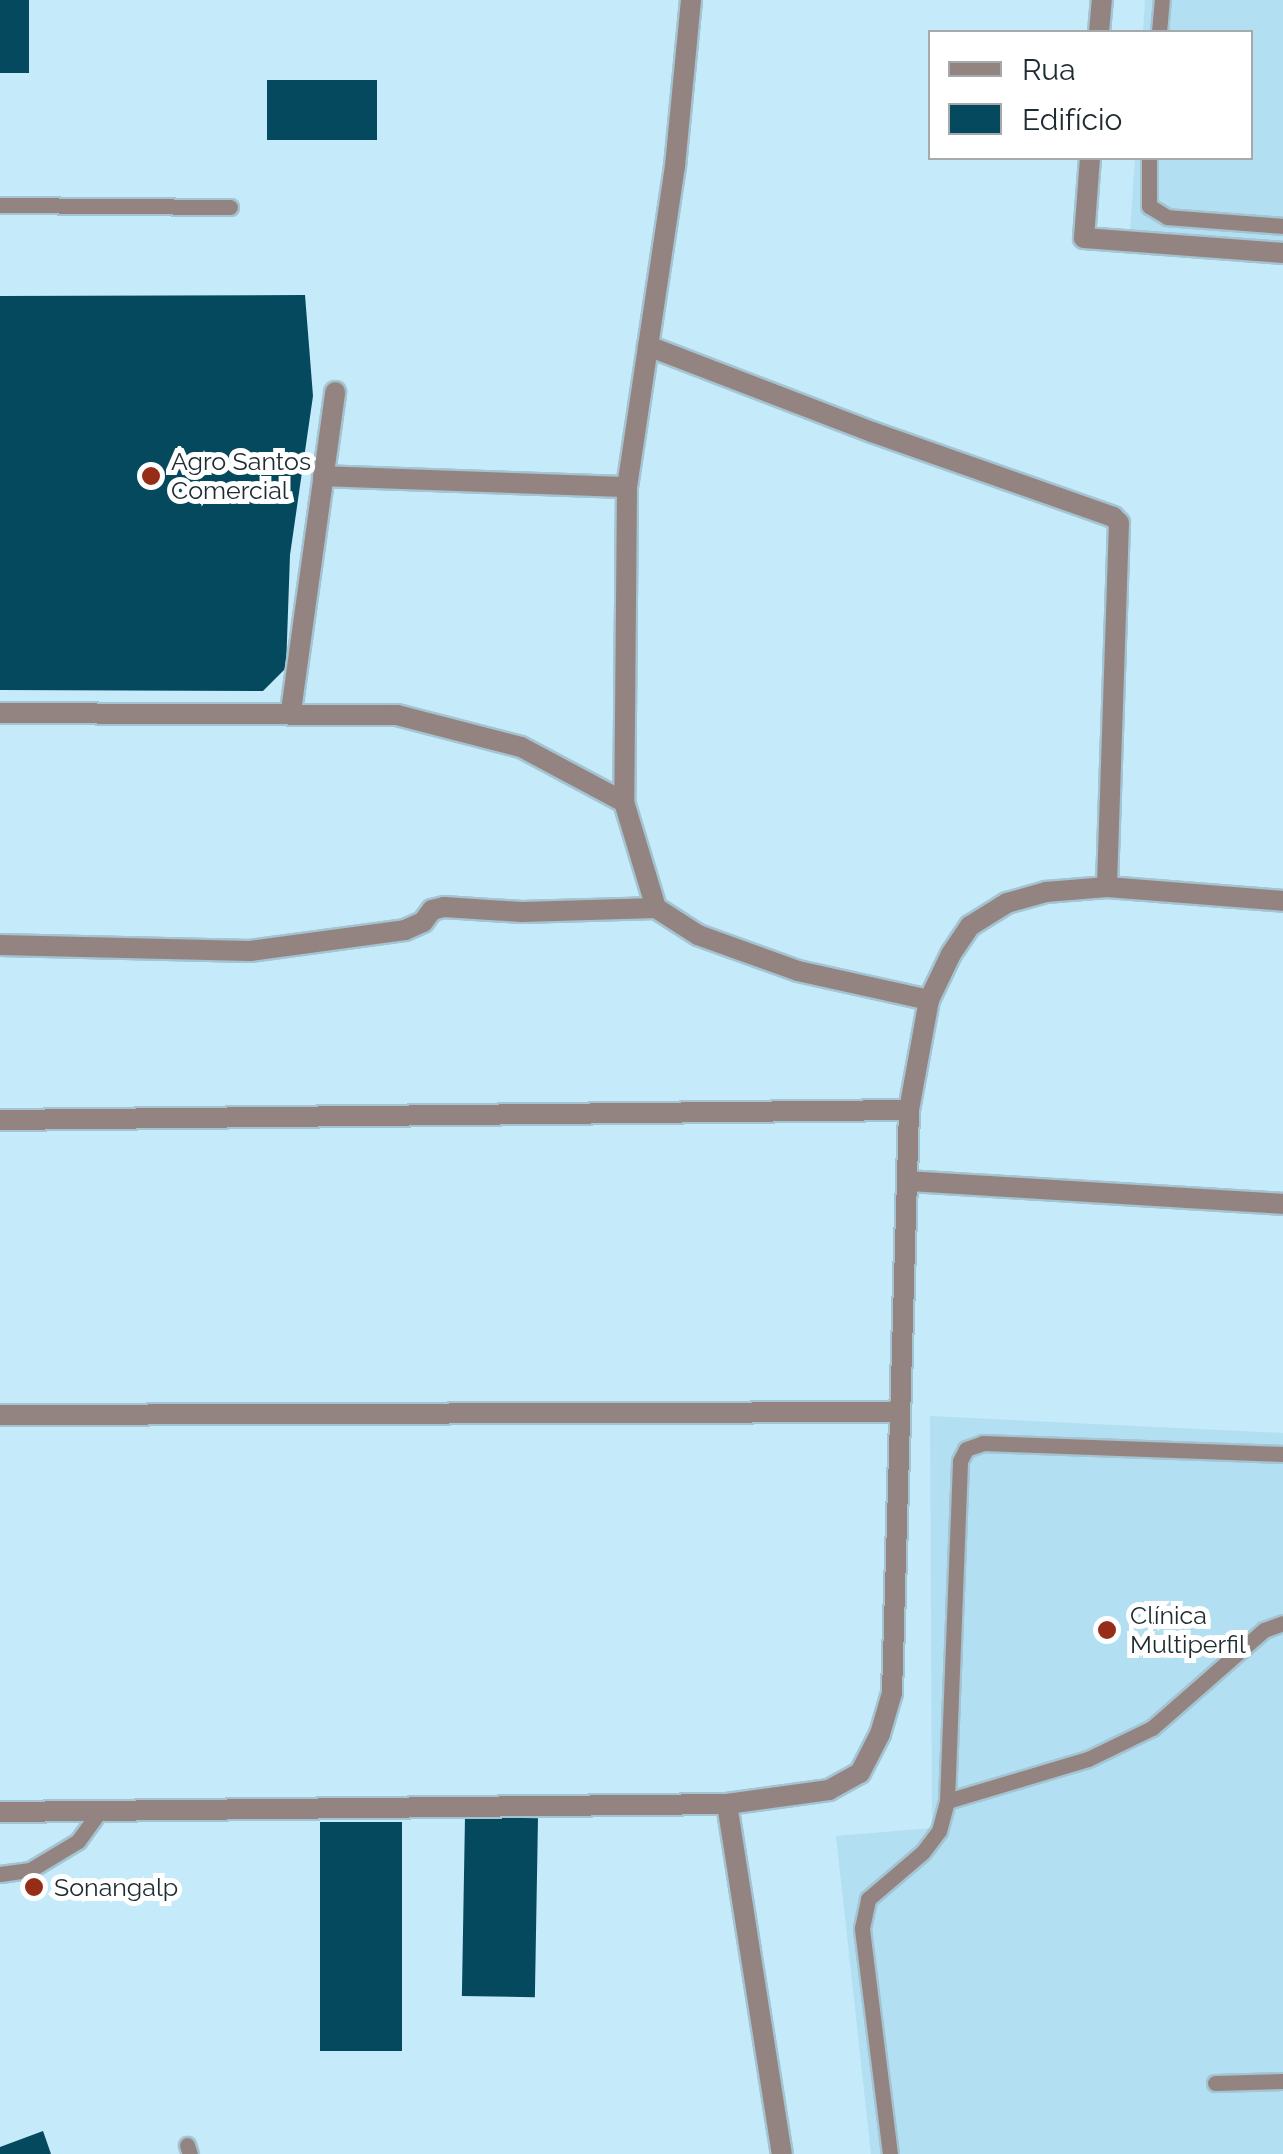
<!DOCTYPE html>
<html>
<head>
<meta charset="utf-8">
<style>
	body { margin:0 }
	#map { position:relative; width:1283px; height:2154px; overflow:hidden; background:#c5eafa; font-family:Raleway,sans-serif }
	div>[style] { position:absolute }
	.built>* { inset:0; background:#b3dff3 }
	.building>* { inset:0; background:#05495f; transform-origin:0 0 }
	.roads { filter:drop-shadow(2px 0 #a4c4d2) drop-shadow(-2px 0 #a4c4d2) drop-shadow(0 2px #a4c4d2) drop-shadow(0 -2px #a4c4d2) }
	.service>* { height:15px; margin:-7.5px; padding:0 7.5px; transform-origin:7.5px; border-radius:7.5px; background:#948481 }
	.minor>* { height:20px; margin:-10px; padding:0 10px; transform-origin:10px; border-radius:10px; background:#948481 }
	.dots>* { width:28px; height:28px; translate:-50% -50%; box-sizing:border-box; border:5px solid #fff; border-radius:50% }
	span { translate:-50% -50%; white-space:nowrap; text-align:center; line-height:1.15; -webkit-text-stroke:10px #fff; paint-order:stroke }
	.poi-label { font-size:25px; color:#1e2c32 }
	.left { translate:0 -50%; text-align:left }
	.legend { position:absolute; left:928px; top:30px; width:325px; height:130px; box-sizing:border-box; background:#fff; border:2px solid #a5abad; margin:0; padding:12px 18px; list-style:none; font-size:30px; color:#1e2c32 }
	.legend li { display:flex; align-items:center; gap:20px; height:50px }
	.legend b { width:50px; border:2px solid #a5abad }
</style>
</head>
<body>
<div id="map">
	<div class="built">
		<div style="clip-path:polygon(1145px 0,1283px 0,1283px 244px,1130px 233px,1135px 158px,1250px 158px,1250px 32px,1143px 32px)"></div>
		<div style="clip-path:polygon(930px 1416px,1283px 1433px,1283px 2154px,871px 2154px,836px 1836px,932px 1828px)"></div>
	</div>
	<div class="building">
		<div style="left:0;top:0;width:29px;height:73px"></div>
		<div style="left:377px;top:80px;width:60px;height:110px;rotate:90deg"></div>
		<div style="clip-path:polygon(305px 295px,313px 396px,290px 555px,286px 668px,263px 691px,0 690px,0 296px)"></div>
		<div style="left:465px;top:1817px;width:73px;height:179px;rotate:1deg"></div>
		<div style="left:402px;top:1822px;width:229px;height:82px;rotate:90deg"></div>
		<div style="clip-path:polygon(43px 2131px,51px 2154px,0 2154px,0 2147px)"></div>
	</div>
	<div class="roads">
		<div class="service">
			<div style="left:1159px;top:32px;width:32px;rotate:-85deg"></div>
			<div style="left:1149px;top:158px;width:48px;rotate:90deg"></div>
			<div style="left:1149px;top:206px;width:21px;rotate:31deg"></div>
			<div style="left:1167px;top:217px;width:116px;rotate:4.4deg"></div>
			<div style="left:0;top:205px;width:230px;rotate:0.5deg"></div>
			<div style="left:947px;top:1801px;width:147px;rotate:-16.6deg"></div>
			<div style="left:1088px;top:1759px;width:71px;rotate:-25.8deg"></div>
			<div style="left:1152px;top:1728px;width:149px;rotate:-41.2deg"></div>
			<div style="left:1264px;top:1630px;width:20px;rotate:-20deg"></div>
			<div style="left:0;top:1874px;width:30px;rotate:-8deg"></div>
			<div style="left:30px;top:1870px;width:56px;rotate:-31.1deg"></div>
			<div style="left:78px;top:1841px;width:37px;rotate:-54deg"></div>
			<div style="left:1215px;top:2083px;width:68px;rotate:-1.7deg"></div>
			<div style="left:187px;top:2145px;width:9px;rotate:72deg"></div>
			<div style="left:890px;top:2154px;width:228px;rotate:-97.1deg"></div>
			<div style="left:862px;top:1928px;width:30px;rotate:-78deg"></div>
			<div style="left:868px;top:1899px;width:72px;rotate:-40.5deg"></div>
			<div style="left:923px;top:1852px;width:26px;rotate:-53deg"></div>
			<div style="left:939px;top:1831px;width:31px;rotate:-75deg"></div>
			<div style="left:947px;top:1801px;width:340px;rotate:-87.8deg"></div>
			<div style="left:960px;top:1461px;width:13px;rotate:-63deg"></div>
			<div style="left:966px;top:1449px;width:18px;rotate:-19deg"></div>
			<div style="left:983px;top:1443px;width:300px;rotate:2.1deg"></div>
		</div>
		<div class="minor">
			<div style="left:691px;top:0;width:167px;rotate:95.5deg"></div>
			<div style="left:675px;top:166px;width:325px;rotate:98.5deg"></div>
			<div style="left:627px;top:487px;width:315px;rotate:90.5deg"></div>
			<div style="left:624px;top:802px;width:111px;rotate:73.2deg"></div>
			<div style="left:656px;top:908px;width:50px;rotate:32.7deg"></div>
			<div style="left:698px;top:935px;width:106px;rotate:19.8deg"></div>
			<div style="left:798px;top:971px;width:134px;rotate:12.5deg"></div>
			<div style="left:1099px;top:32px;width:32px;rotate:-85deg"></div>
			<div style="left:1090px;top:158px;width:80px;rotate:94.3deg"></div>
			<div style="left:1084px;top:238px;width:200px;rotate:4.3deg"></div>
			<div style="left:648px;top:346px;width:240px;rotate:21deg"></div>
			<div style="left:872px;top:432px;width:256px;rotate:19.4deg"></div>
			<div style="left:1113px;top:517px;width:8px;rotate:45deg"></div>
			<div style="left:1119px;top:523px;width:364px;rotate:91.9deg"></div>
			<div style="left:323px;top:476px;width:304px;rotate:2.1deg"></div>
			<div style="left:291px;top:711px;width:322px;rotate:-82.1deg"></div>
			<div style="left:0;top:713px;width:397px;rotate:0.3deg"></div>
			<div style="left:397px;top:715px;width:128px;rotate:14.5deg"></div>
			<div style="left:521px;top:747px;width:117px;rotate:28.1deg"></div>
			<div style="left:0;top:945px;width:250px;rotate:1.4deg"></div>
			<div style="left:250px;top:951px;width:156px;rotate:-7.7deg"></div>
			<div style="left:405px;top:930px;width:20px;rotate:-24deg"></div>
			<div style="left:423px;top:922px;width:15px;rotate:-53deg"></div>
			<div style="left:432px;top:910px;width:12px;rotate:-14deg"></div>
			<div style="left:444px;top:907px;width:78px;rotate:3.7deg"></div>
			<div style="left:522px;top:912px;width:134px;rotate:-1.7deg"></div>
			<div style="left:0;top:1120px;width:909px;rotate:-0.63deg"></div>
			<div style="left:908px;top:1181px;width:376px;rotate:3.5deg"></div>
			<div style="left:0;top:1415px;width:899px;rotate:-0.19deg"></div>
			<div style="left:727px;top:1804px;width:354px;rotate:81.1deg"></div>
			<div style="left:0;top:1812px;width:727px;rotate:-0.63deg"></div>
			<div style="left:727px;top:1804px;width:103px;rotate:-7.8deg"></div>
			<div style="left:829px;top:1790px;width:35px;rotate:-29deg"></div>
			<div style="left:860px;top:1773px;width:44px;rotate:-62.9deg"></div>
			<div style="left:880px;top:1734px;width:43px;rotate:-73.7deg"></div>
			<div style="left:892px;top:1693px;width:583px;rotate:-88.33deg"></div>
			<div style="left:909px;top:1110px;width:112px;rotate:-79.7deg"></div>
			<div style="left:929px;top:1000px;width:51px;rotate:-64.4deg"></div>
			<div style="left:951px;top:954px;width:34px;rotate:-56deg"></div>
			<div style="left:970px;top:926px;width:44px;rotate:-31.9deg"></div>
			<div style="left:1007px;top:903px;width:41px;rotate:-15.8deg"></div>
			<div style="left:1046px;top:892px;width:61px;rotate:-4.7deg"></div>
			<div style="left:1107px;top:887px;width:177px;rotate:4.5deg"></div>
		</div>
	</div>
	<div class="dots">
		<div style="left:151px;top:476px;background:#962e17"></div>
		<div style="left:1107px;top:1630px;background:#962e17"></div>
		<div style="left:34px;top:1887px;background:#962e17"></div>
	</div>
	<div class="poi-label">
		<span class="left" style="left:171px;top:476px">Agro Santos<br>Comercial</span>
		<span class="left" style="left:1130px;top:1630px">Clínica<br>Multiperfil</span>
		<span class="left" style="left:54px;top:1887px">Sonangalp</span>
	</div>
	<ul class="legend">
	<li><b style="height:12px;background:#948481"></b>Rua</li>
	<li><b style="height:28px;background:#05495f"></b>Edifício</li>
	</ul>
</div>
</body>
</html>
